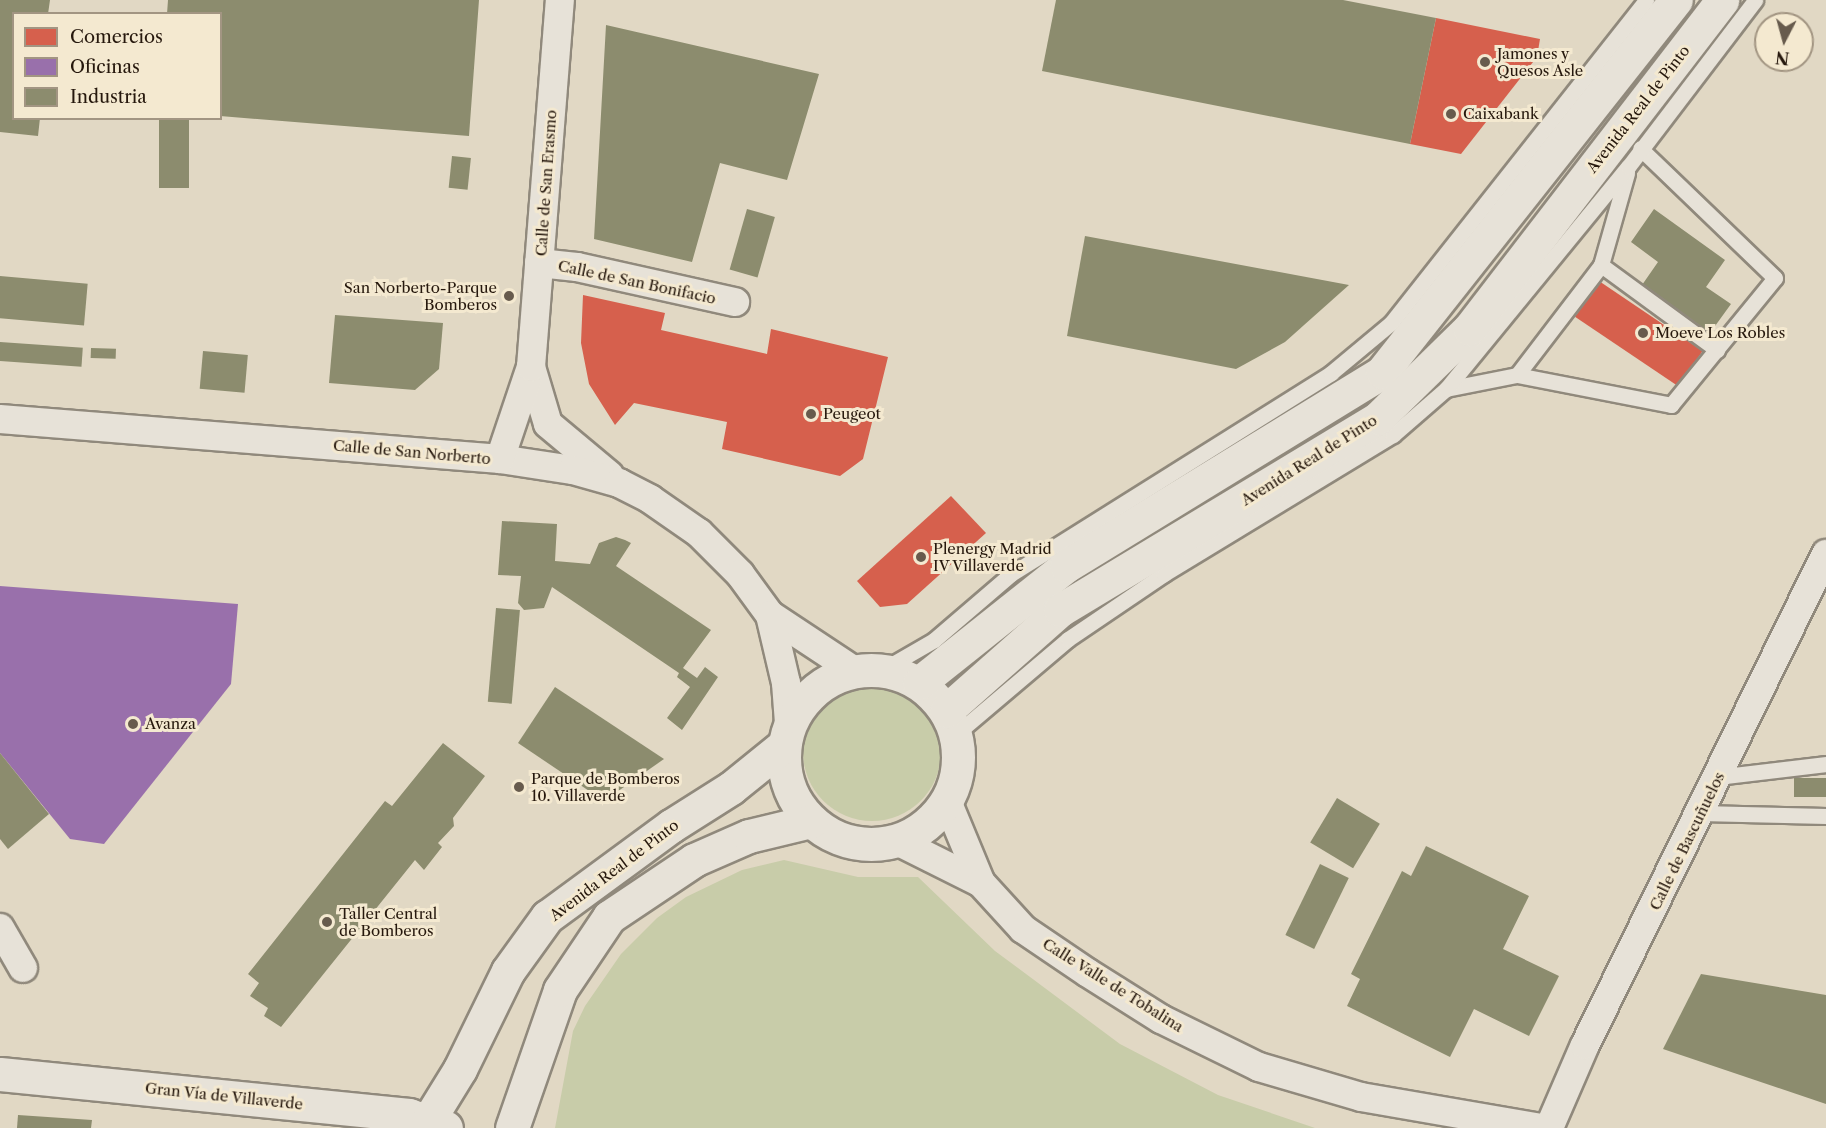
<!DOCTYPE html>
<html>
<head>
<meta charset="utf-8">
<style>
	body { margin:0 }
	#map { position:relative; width:1826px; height:1128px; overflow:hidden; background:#e1d8c4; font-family:"Libre Caslon Text",serif }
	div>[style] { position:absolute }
	.green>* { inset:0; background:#c8cca9 }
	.round { border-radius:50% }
	.shops>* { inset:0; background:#d6604d; transform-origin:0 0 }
	.offices>* { inset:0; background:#9970ab }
	.industry>* { inset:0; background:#8c8c6e; transform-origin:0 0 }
	.roads { filter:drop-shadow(2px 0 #90897c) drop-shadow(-2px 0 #90897c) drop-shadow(0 2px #90897c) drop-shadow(0 -2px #90897c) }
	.lane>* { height:15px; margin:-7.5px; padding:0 7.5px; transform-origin:7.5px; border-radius:7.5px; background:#e7e2d8 }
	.street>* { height:28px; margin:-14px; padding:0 14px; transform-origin:14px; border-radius:14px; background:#e7e2d8 }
	.secondary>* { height:33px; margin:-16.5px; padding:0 16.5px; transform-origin:16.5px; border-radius:16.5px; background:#e7e2d8 }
	.secondary>.ring { margin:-16.5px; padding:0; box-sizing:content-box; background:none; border:33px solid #e7e2d8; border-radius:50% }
	.dots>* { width:16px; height:16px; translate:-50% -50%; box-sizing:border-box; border:3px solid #f4e9d0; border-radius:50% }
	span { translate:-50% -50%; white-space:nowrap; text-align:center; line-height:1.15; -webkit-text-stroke:6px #f4e9d0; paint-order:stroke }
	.poi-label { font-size:15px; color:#26180d }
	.left { translate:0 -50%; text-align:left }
	.right { translate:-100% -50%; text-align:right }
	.street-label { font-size:15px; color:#26180d }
	.legend { position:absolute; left:12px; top:12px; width:210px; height:108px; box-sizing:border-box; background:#f4e9d0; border:2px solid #a29582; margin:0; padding:8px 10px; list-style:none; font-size:18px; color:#26180d }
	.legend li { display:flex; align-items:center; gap:12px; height:30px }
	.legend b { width:30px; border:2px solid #a29582 }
	.north { position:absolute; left:1754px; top:12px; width:60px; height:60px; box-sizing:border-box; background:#f4e9d0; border:2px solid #a29582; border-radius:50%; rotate:186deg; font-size:16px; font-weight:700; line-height:24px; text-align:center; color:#26180d }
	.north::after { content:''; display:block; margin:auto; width:21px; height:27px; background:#675b4d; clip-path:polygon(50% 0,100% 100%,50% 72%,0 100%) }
</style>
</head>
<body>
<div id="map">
	<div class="green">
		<div class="round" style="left:803px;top:683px;width:138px;height:138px"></div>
		<div style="clip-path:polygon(784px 860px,858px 877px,918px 877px,995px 951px,1120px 1044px,1218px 1095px,1315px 1128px,555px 1128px,573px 1031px,585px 1006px,621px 954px,657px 918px,686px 897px,742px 870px)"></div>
	</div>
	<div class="shops">
		<div style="clip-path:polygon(1436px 18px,1540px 39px,1537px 57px,1461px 154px,1410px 144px)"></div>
		<div style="left:1599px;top:281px;width:125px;height:43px;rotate:34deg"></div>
		<div style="clip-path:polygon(583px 295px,665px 313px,661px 330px,767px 354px,771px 329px,888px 357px,863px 459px,840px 476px,722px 449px,727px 422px,634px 403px,615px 425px,589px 384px,581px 343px)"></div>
		<div style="clip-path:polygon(951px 496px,986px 533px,907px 604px,880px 607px,857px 581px)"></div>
	</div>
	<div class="offices">
		<div style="clip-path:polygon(0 586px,238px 604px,231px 684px,104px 844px,70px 839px,0 753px)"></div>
	</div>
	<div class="industry">
		<div style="clip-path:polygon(0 0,50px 0,48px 14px,14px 14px,14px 118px,40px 118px,38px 136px,0 132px)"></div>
		<div style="clip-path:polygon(168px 0,479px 0,469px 136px,220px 116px,220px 14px,167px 14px)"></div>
		<div style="clip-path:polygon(1056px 0,1343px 0,1436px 18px,1410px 144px,1042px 71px)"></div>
		<div style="clip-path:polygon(606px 25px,819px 74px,787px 180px,720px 163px,692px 262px,594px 239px)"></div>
		<div style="left:159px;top:118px;width:30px;height:70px"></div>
		<div style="left:452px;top:156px;width:19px;height:32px;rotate:6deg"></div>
		<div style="left:747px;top:209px;width:29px;height:63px;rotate:16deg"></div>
		<div style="clip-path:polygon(1654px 209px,1725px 260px,1706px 287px,1731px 304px,1710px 333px,1642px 285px,1658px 262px,1631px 242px)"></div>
		<div style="clip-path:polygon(1085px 236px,1349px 285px,1285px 342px,1236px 369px,1067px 336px)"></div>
		<div style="left:0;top:276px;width:88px;height:42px;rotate:5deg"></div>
		<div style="clip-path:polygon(335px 315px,443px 323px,439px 369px,415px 390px,329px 383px)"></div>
		<div style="left:0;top:342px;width:83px;height:19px;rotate:4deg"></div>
		<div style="left:91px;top:348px;width:25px;height:10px;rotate:2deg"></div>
		<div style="left:203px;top:351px;width:45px;height:38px;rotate:5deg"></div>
		<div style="clip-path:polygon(502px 521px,557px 524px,555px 561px,590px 564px,599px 543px,616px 537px,625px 540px,631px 543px,616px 566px,711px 630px,683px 668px,697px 678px,705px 667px,718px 677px,682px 730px,667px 718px,690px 687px,677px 677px,679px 673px,552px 587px,544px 608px,524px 610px,518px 603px,521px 576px,498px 575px)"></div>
		<div style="left:496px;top:608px;width:24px;height:94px;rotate:5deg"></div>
		<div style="clip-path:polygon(555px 687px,664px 759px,604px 801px,518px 743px)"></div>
		<div style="clip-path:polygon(443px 743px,485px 776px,453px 818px,454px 826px,438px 843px,442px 847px,424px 870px,415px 860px,281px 1027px,264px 1016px,268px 1008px,250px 996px,259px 983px,248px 974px,385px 801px,392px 806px)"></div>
		<div style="clip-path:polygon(0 753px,49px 814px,8px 849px,0 839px)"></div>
		<div style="left:1826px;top:778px;width:19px;height:32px;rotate:90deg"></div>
		<div style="left:1337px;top:798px;width:50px;height:52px;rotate:31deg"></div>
		<div style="clip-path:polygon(1426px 846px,1529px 896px,1503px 949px,1559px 976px,1529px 1036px,1474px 1009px,1450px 1057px,1347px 1006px,1360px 979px,1351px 974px,1402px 871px,1411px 876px)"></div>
		<div style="left:1320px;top:864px;width:32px;height:79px;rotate:26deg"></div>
		<div style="clip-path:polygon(1701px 974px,1826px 995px,1826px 1104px,1663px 1049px)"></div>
		<div style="clip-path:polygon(18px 1115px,92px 1120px,91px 1128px,17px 1128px)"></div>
	</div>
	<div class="roads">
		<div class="lane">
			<div style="left:1601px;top:265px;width:144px;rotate:36.2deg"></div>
			<div style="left:1517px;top:375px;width:138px;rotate:-52.6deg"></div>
			<div style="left:1601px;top:265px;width:96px;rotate:-74.2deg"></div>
			<div style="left:1446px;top:389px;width:72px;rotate:-11.2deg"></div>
			<div style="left:1517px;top:375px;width:157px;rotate:11deg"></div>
			<div style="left:1671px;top:405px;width:164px;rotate:-50.7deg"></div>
			<div style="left:1775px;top:278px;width:187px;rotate:-136.1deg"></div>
			<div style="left:884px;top:669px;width:58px;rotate:-30.1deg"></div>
			<div style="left:934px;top:640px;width:101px;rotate:-40.6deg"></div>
			<div style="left:1011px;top:574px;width:378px;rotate:-32.1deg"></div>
			<div style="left:1331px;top:373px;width:78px;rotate:-39.8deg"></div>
			<div style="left:1391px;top:323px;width:412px;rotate:-51.7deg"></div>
			<div style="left:956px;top:734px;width:147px;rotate:-40.3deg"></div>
			<div style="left:1068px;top:639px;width:116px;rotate:-34.1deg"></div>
			<div style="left:1164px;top:574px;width:268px;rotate:-31.3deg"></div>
			<div style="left:1393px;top:435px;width:70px;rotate:-41deg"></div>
			<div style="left:1446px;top:389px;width:287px;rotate:-50.7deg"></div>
			<div style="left:1628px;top:167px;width:210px;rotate:-52.7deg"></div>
			<div style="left:1717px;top:777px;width:110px;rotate:-6.8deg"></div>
			<div style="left:1700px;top:813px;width:126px;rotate:1.4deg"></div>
		</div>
		<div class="street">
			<div style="left:539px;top:263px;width:38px;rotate:6deg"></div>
			<div style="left:577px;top:267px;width:162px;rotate:12.5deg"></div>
			<div style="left:531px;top:367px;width:59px;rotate:73.4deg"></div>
			<div style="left:548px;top:424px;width:80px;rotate:39.9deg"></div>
			<div style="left:0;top:419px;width:502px;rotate:4.57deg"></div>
			<div style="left:500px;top:459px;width:74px;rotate:8.6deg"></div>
			<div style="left:573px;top:470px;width:48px;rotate:15.8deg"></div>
			<div style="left:619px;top:483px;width:35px;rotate:27deg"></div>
			<div style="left:650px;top:499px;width:60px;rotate:34.8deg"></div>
			<div style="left:699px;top:533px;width:58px;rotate:45deg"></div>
			<div style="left:740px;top:574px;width:51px;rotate:53.8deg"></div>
			<div style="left:770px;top:615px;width:100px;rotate:33.5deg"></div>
			<div style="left:500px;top:459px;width:97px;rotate:-71.4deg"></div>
			<div style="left:531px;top:367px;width:368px;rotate:-85.5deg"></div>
			<div style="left:770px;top:615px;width:70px;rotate:76.8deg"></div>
			<div style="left:786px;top:683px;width:40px;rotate:85.7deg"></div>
			<div style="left:897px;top:841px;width:94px;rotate:26.6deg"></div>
			<div style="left:981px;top:883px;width:89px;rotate:-112.5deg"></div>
			<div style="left:981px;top:883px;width:62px;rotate:47.6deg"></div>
			<div style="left:1023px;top:929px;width:78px;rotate:34.1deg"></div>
			<div style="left:1088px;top:973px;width:86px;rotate:32.2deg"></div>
			<div style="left:1161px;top:1019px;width:109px;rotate:26.1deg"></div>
			<div style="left:1259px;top:1067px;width:106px;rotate:16.4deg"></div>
			<div style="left:1361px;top:1097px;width:183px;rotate:9.8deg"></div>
			<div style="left:0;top:928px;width:46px;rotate:60.1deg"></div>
			<div style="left:1549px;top:1128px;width:90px;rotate:-66.6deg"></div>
			<div style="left:1585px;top:1045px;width:547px;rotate:-63.86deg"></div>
		</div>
		<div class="secondary">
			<div class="ring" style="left:784px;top:670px;width:141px;height:141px"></div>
			<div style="left:919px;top:683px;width:188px;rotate:-38.5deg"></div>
			<div style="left:1066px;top:566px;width:371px;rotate:-31.5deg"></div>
			<div style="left:1382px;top:372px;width:474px;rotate:-51.7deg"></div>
			<div style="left:946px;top:711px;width:152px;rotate:-41.5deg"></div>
			<div style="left:1060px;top:610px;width:371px;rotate:-31.1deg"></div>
			<div style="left:1378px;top:418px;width:127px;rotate:-44.4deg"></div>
			<div style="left:1469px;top:329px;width:415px;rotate:-52.4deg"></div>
			<div style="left:0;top:1074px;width:411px;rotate:5.7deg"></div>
			<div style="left:409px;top:1115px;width:39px;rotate:19deg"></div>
			<div style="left:428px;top:1121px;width:61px;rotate:-58.4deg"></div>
			<div style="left:460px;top:1069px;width:109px;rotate:-63.9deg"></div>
			<div style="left:508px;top:971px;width:67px;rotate:-54.2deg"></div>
			<div style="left:547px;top:917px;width:154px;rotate:-36.3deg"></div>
			<div style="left:671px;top:826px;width:71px;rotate:-32.3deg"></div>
			<div style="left:731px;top:788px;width:67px;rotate:-38.9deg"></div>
			<div style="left:512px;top:1128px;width:146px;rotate:-70.8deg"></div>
			<div style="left:560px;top:990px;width:88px;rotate:-56.1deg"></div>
			<div style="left:609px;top:917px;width:102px;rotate:-33.8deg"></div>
			<div style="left:694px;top:860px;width:60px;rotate:-23.6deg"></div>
			<div style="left:749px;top:836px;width:64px;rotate:-13.6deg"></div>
		</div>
	</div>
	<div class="dots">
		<div style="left:1485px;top:62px;background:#675b4d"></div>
		<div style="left:1451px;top:114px;background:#675b4d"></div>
		<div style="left:509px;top:296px;background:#675b4d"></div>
		<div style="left:1643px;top:333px;background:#675b4d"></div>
		<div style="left:811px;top:414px;background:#675b4d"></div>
		<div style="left:921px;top:557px;background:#675b4d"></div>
		<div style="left:133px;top:724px;background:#675b4d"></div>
		<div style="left:519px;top:787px;background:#675b4d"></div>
		<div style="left:327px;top:922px;background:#675b4d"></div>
	</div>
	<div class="poi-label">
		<span class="left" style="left:1497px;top:62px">Jamones y<br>Quesos Asle</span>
		<span class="left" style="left:1463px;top:114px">Caixabank</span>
		<span class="right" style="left:497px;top:296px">San Norberto-Parque<br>Bomberos</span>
		<span class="left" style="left:1655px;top:333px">Moeve Los Robles</span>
		<span class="left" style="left:823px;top:414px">Peugeot</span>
		<span class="left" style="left:933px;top:557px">Plenergy Madrid<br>IV Villaverde</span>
		<span class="left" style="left:145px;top:724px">Avanza</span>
		<span class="left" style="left:531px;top:787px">Parque de Bomberos<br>10. Villaverde</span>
		<span class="left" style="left:339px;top:922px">Taller Central<br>de Bomberos</span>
	</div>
	<div class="street-label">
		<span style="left:1638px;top:109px;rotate:-52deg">Avenida Real de Pinto</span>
		<span style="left:546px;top:183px;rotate:-86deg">Calle de San Erasmo</span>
		<span style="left:637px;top:282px;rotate:12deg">Calle de San Bonifacio</span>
		<span style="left:412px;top:452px;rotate:5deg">Calle de San Norberto</span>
		<span style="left:1309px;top:460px;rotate:-32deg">Avenida Real de Pinto</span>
		<span style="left:1687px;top:841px;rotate:-64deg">Calle de Bascuñuelos</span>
		<span style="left:614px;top:870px;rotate:-37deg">Avenida Real de Pinto</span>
		<span style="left:1113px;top:985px;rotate:32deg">Calle Valle de Tobalina</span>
		<span style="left:224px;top:1096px;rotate:6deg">Gran Vía de Villaverde</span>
	</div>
	<ul class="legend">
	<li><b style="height:16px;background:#d6604d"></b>Comercios</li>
	<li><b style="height:16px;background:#9970ab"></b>Oficinas</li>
	<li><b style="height:16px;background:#8c8c6e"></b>Industria</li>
	</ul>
	<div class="north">N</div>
</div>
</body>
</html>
